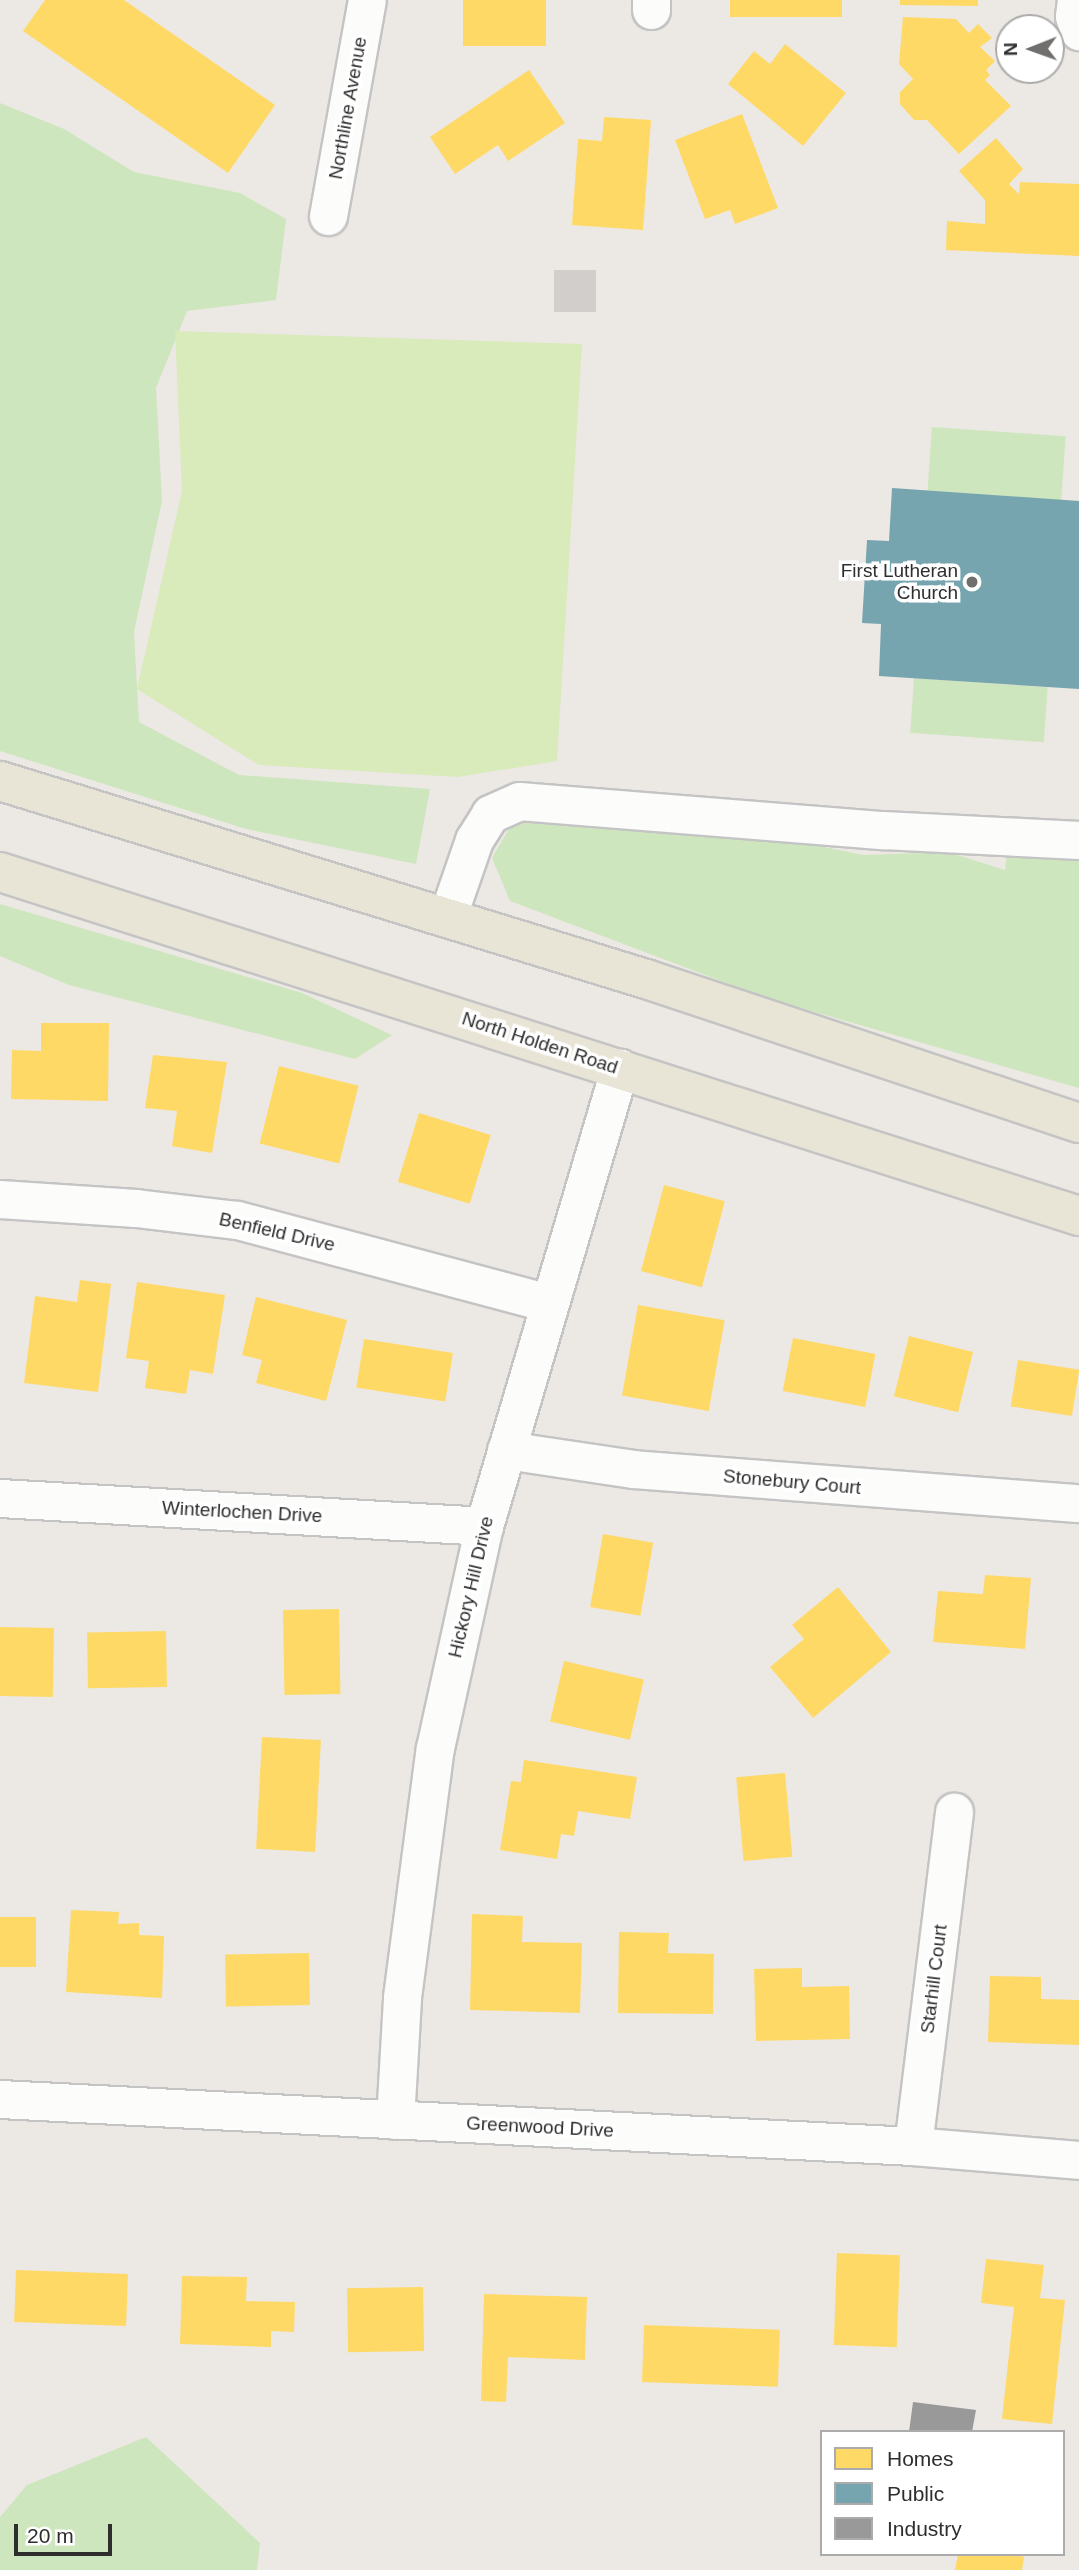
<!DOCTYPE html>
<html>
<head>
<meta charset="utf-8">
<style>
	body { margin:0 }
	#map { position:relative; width:1079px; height:2570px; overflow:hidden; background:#ece8e4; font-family:Helvetica,sans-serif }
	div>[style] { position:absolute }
	.green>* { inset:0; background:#cee6be; transform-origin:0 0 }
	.pitch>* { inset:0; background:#d9eabb }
	.homes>* { inset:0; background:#ffd966; transform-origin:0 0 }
	.public>* { inset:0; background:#76a5af }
	.industry>* { inset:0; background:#999 }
	.building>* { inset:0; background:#d1cecb; transform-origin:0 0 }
	.roads { filter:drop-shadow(2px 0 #c5c4c5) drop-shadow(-2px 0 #c5c4c5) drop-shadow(0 2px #c5c4c5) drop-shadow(0 -2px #c5c4c5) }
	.minor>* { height:37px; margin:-18.5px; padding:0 18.5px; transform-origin:18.5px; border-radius:18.5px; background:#fcfcfb }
	.major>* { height:38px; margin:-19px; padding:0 19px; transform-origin:19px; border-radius:19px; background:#e8e4d6 }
	.dots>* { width:19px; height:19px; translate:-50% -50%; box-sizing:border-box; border:4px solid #fff; border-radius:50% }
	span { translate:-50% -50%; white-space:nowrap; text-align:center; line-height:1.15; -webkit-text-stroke:7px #fff; paint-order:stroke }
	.street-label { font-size:19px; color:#2e2e2e }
	.poi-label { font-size:19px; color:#2e2e2e }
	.right { translate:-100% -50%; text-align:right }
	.legend { position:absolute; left:820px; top:2430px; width:245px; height:126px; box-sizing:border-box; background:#fff; border:2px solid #ababab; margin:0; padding:9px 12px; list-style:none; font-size:21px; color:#2e2e2e }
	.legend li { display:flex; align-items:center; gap:14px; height:35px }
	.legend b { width:35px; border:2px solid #ababab }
	.north { position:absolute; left:995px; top:14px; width:70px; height:70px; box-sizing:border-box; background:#fff; border:2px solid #ababab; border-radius:50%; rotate:269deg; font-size:19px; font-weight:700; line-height:28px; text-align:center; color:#2e2e2e }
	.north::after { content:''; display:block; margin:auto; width:24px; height:32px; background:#706f6e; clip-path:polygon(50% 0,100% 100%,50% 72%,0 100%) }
	.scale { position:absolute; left:14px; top:2524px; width:98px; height:32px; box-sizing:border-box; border:4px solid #2e2e2e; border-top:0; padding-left:9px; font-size:21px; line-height:24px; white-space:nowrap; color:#2e2e2e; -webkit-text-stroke:5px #fff; paint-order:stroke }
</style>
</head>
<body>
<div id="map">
	<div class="green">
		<div style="clip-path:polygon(0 103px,64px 129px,134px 172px,240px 193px,286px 219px,276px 300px,187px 311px,156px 388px,162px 501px,134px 632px,139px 722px,239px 775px,430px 789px,416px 864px,246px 829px,0 751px)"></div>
		<div style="left:932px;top:427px;width:134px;height:64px;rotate:4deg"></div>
		<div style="left:914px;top:678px;width:134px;height:55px;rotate:4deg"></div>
		<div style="clip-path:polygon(514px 820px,694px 836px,786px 839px,863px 855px,948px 852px,1005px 870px,1007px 853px,1079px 857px,1079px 1088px,766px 998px,510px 901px,492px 858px)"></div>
		<div style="clip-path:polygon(0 904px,302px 993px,392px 1035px,355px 1059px,69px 985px,0 956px)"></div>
		<div style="clip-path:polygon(146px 2437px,260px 2543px,257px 2570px,0 2570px,0 2517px,27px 2485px)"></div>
	</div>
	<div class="pitch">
		<div style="clip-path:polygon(175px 331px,582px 344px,557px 761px,458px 777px,259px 765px,137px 689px,182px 491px)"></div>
	</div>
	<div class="homes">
		<div style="clip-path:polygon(45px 0,124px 0,275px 105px,228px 173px,23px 31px)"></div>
		<div style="left:463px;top:0;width:83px;height:46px"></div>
		<div style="left:730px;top:0;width:112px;height:17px"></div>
		<div style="clip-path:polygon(900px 0,978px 0,978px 6px,900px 5px)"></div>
		<div style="clip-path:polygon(903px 17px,956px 19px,969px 33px,978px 24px,992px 38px,980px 47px,995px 61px,986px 70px,990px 75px,985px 80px,1011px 106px,959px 154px,927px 120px,914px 120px,900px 104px,900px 92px,913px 79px,899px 64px)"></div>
		<div style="clip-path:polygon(785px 44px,846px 93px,803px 146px,728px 84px,754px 51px,770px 64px)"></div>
		<div style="clip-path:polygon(529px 70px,565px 123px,508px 161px,498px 145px,455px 174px,430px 137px)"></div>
		<div style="clip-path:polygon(742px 114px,778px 208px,735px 224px,730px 210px,705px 219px,675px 140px)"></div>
		<div style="clip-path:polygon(604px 117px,651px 120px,643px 230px,572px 225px,578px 139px,602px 141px)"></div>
		<div style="clip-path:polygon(996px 138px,1023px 169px,1009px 184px,1019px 194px,1020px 182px,1079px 184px,1079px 256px,946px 250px,947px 221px,985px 224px,985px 200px,959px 171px)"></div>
		<div style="clip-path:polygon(41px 1023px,109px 1023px,108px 1101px,11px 1099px,12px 1050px,41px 1051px)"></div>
		<div style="clip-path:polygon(153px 1055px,227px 1062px,212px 1153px,172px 1146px,177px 1111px,145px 1108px)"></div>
		<div style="left:279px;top:1066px;width:82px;height:80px;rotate:14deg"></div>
		<div style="left:419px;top:1113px;width:75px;height:72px;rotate:17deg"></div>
		<div style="left:664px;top:1185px;width:63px;height:89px;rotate:15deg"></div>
		<div style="clip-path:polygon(80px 1280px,111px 1284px,98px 1392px,24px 1383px,35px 1296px,77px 1302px)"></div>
		<div style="clip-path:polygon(137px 1282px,225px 1295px,213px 1374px,190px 1370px,186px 1394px,145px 1388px,149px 1361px,126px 1358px)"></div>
		<div style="clip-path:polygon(256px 1297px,347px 1320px,326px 1401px,256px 1383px,262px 1360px,242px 1355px)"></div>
		<div style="left:638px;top:1305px;width:88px;height:92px;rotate:10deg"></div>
		<div style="left:909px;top:1336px;width:66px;height:62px;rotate:14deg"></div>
		<div style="left:793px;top:1338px;width:84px;height:54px;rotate:11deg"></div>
		<div style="left:364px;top:1339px;width:90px;height:49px;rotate:9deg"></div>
		<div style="left:1018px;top:1360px;width:62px;height:47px;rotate:9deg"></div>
		<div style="left:603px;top:1534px;width:51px;height:74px;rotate:10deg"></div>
		<div style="clip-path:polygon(985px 1575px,1031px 1578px,1025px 1649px,933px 1642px,938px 1591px,983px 1594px)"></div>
		<div style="clip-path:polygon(838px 1587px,891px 1652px,813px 1718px,770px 1667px,804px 1639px,792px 1625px)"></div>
		<div style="left:339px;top:1609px;width:85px;height:56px;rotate:89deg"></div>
		<div style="left:0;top:1627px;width:54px;height:69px;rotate:1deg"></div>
		<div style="left:166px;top:1631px;width:56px;height:79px;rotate:89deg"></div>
		<div style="left:564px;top:1661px;width:82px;height:62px;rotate:13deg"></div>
		<div style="left:262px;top:1737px;width:59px;height:112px;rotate:3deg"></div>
		<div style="clip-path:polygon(524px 1760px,637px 1777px,630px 1819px,578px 1811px,574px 1836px,561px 1834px,557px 1859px,500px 1850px,511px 1781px,521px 1782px)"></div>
		<div style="left:785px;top:1773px;width:84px;height:49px;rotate:85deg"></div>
		<div style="clip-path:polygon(71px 1910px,119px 1912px,118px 1924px,139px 1923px,139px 1935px,164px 1936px,162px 1998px,66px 1992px)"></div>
		<div style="clip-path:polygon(472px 1914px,523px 1916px,522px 1942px,582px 1943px,580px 2013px,470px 2010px)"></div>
		<div style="left:36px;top:1917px;width:50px;height:36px;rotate:90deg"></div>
		<div style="clip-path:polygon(619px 1932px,669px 1933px,668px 1953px,714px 1954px,713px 2014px,618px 2013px)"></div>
		<div style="left:309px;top:1953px;width:52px;height:84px;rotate:89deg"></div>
		<div style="clip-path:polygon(802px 1968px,802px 1987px,849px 1986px,850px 2039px,756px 2041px,754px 1969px)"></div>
		<div style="clip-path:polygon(990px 1976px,1041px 1977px,1041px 1999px,1079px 2000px,1079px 2045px,988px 2042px)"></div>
		<div style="left:837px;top:2253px;width:63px;height:92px;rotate:2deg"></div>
		<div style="clip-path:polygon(986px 2259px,1044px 2265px,1040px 2298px,1065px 2300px,1052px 2424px,1002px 2419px,1014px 2307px,981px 2303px)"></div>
		<div style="left:16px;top:2270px;width:112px;height:52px;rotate:2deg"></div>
		<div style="clip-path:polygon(182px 2276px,247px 2277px,246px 2301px,295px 2302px,294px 2332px,271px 2331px,271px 2347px,180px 2344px)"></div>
		<div style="left:423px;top:2287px;width:64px;height:76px;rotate:89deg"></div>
		<div style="clip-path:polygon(484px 2294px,587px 2297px,585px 2360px,508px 2357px,506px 2402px,481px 2401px)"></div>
		<div style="left:644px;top:2325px;width:136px;height:57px;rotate:2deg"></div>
		<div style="clip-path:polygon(958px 2554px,1013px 2554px,1024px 2557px,1022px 2570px,955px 2570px)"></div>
	</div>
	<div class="public">
		<div style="clip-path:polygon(892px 488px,1079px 501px,1079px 689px,879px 676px,881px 624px,862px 623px,867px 540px,889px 541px)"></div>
	</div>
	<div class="industry">
		<div style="clip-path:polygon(913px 2402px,976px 2410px,972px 2432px,909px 2432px)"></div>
	</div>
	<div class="building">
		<div style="left:596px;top:270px;width:42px;height:42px;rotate:90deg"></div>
	</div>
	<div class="roads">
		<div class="minor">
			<div style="left:651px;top:0;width:10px;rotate:90deg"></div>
			<div style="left:1076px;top:0;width:16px;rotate:97deg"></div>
			<div style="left:1074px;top:16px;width:16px;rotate:72deg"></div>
			<div style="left:328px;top:216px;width:219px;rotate:-79.8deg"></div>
			<div style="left:447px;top:918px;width:83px;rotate:-70.9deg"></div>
			<div style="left:474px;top:840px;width:31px;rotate:-58deg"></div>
			<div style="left:490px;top:814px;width:32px;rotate:-24deg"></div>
			<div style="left:519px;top:801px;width:365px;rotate:4.6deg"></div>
			<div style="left:883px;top:830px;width:196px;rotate:2.9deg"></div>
			<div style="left:0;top:1199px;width:136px;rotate:3.8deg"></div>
			<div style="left:136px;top:1208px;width:102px;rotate:6.8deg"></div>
			<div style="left:237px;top:1220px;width:322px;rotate:14.9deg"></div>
			<div style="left:506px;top:1450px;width:128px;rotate:8.5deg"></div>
			<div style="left:633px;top:1469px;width:447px;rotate:4.4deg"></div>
			<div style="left:0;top:1498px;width:485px;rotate:3.3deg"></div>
			<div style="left:0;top:2099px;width:914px;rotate:2.95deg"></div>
			<div style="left:913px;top:2146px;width:167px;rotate:4.8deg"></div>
			<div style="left:395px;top:2120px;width:123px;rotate:-86.7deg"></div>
			<div style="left:402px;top:1997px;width:251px;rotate:-82.5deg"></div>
			<div style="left:435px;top:1748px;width:227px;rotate:-77.6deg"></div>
			<div style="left:484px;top:1526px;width:478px;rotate:-73.5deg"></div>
			<div style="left:913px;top:2146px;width:337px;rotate:-83deg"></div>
		</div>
		<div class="major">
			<div style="left:0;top:781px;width:676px;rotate:17.04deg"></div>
			<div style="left:646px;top:979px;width:456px;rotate:18.4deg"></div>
			<div style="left:0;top:872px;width:1133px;rotate:17.68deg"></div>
		</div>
	</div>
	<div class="dots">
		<div style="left:972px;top:582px;background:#706f6e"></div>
	</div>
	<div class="street-label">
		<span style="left:348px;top:108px;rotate:-80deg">Northline Avenue</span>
		<span style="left:540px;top:1043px;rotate:18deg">North Holden Road</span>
		<span style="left:277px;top:1232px;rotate:13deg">Benfield Drive</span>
		<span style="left:792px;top:1482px;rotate:5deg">Stonebury Court</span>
		<span style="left:242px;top:1512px;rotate:3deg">Winterlochen Drive</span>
		<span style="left:471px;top:1587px;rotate:-77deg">Hickory Hill Drive</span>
		<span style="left:934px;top:1979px;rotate:-83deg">Starhill Court</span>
		<span style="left:540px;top:2127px;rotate:3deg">Greenwood Drive</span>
	</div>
	<div class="poi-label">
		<span class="right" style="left:958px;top:582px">First Lutheran<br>Church</span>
	</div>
	<ul class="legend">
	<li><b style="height:19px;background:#ffd966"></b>Homes</li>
	<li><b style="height:19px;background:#76a5af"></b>Public</li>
	<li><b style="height:19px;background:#999"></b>Industry</li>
	</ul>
	<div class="north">N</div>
	<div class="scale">20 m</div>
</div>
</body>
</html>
